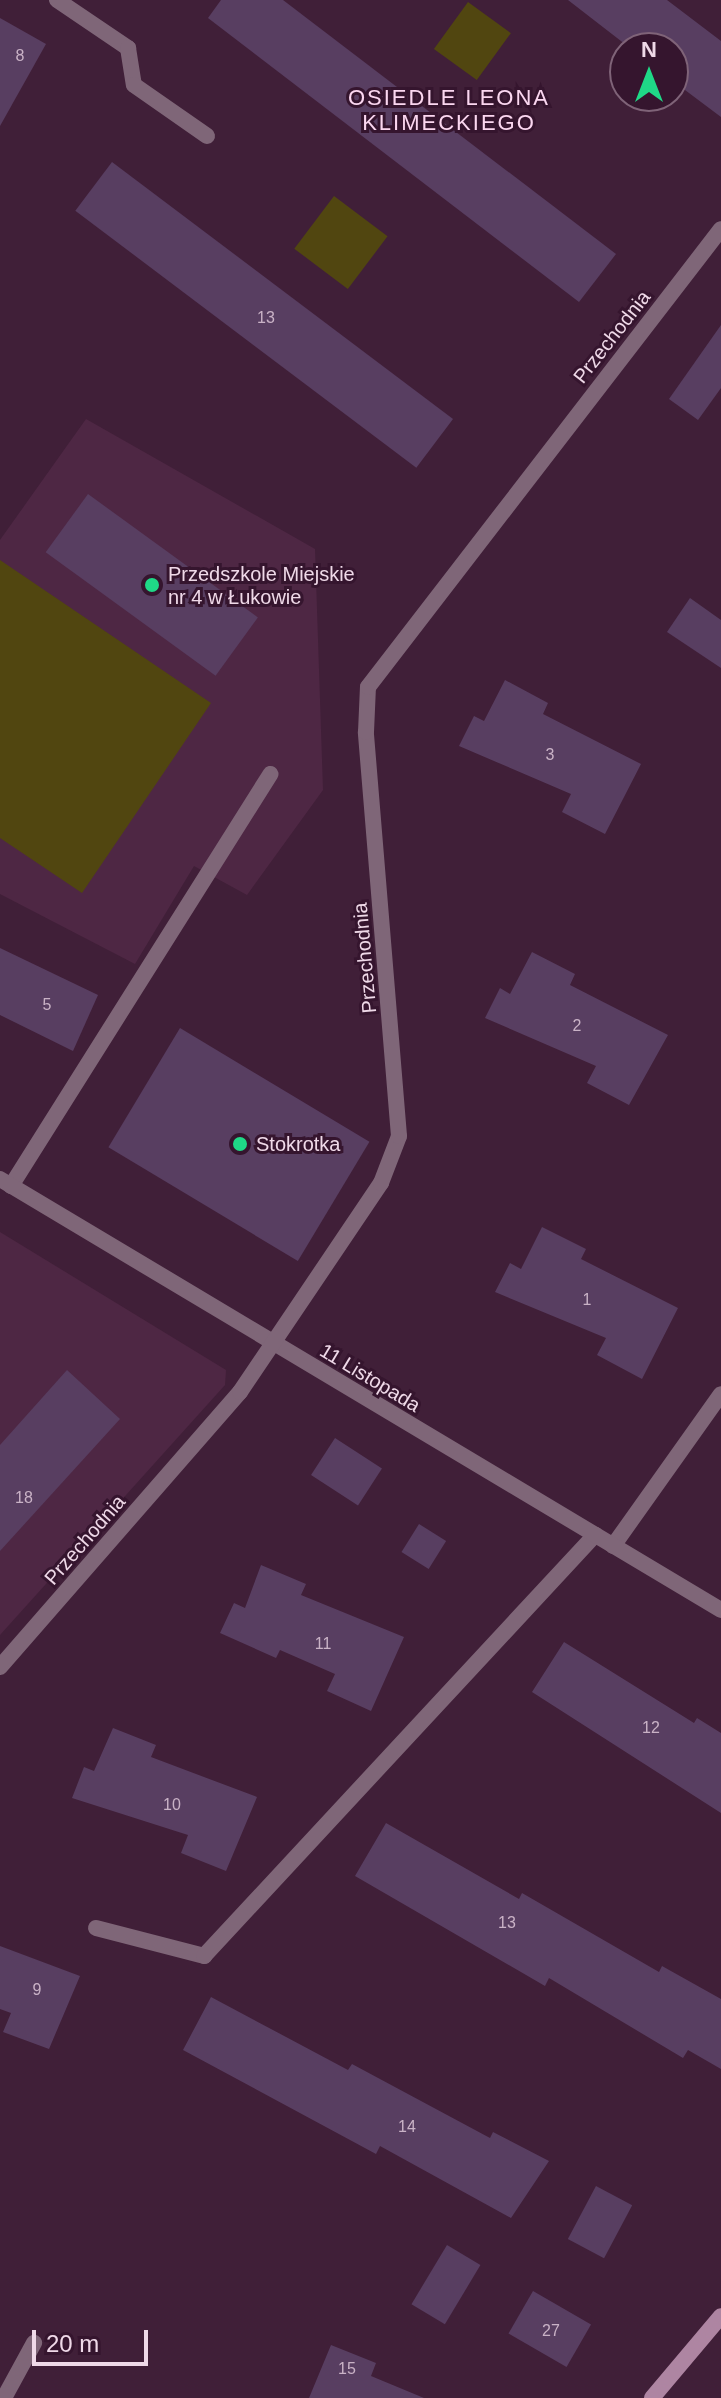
<!DOCTYPE html>
<html>
<head>
<meta charset="utf-8">
<style>
	body { margin:0 }
	#map { position:relative; width:721px; height:2398px; overflow:hidden; background:#401f38; font-family:Arial,sans-serif }
	div>[style] { position:absolute }
	.built>* { inset:0; background:#4e2744 }
	.green>* { inset:0; background:#514610; transform-origin:0 0 }
	.building>* { inset:0; background:#583e61; transform-origin:0 0 }
	.lane>* { height:16px; margin:-8px; padding:0 8px; transform-origin:8px; border-radius:8px; background:#7f6678 }
	.street>* { height:16px; margin:-8px; padding:0 8px; transform-origin:8px; border-radius:8px; background:#7f6678 }
	.secondary>* { height:16px; margin:-8px; padding:0 8px; transform-origin:8px; border-radius:8px; background:#ae85a2 }
	.dots>* { width:22px; height:22px; translate:-50% -50%; box-sizing:border-box; border:4px solid #35152e; border-radius:50% }
	span { translate:-50% -50%; white-space:nowrap; text-align:center; line-height:1.15; -webkit-text-stroke:6px #35152e; paint-order:stroke }
	.number-label { font-size:16px; color:#c9b2c6 }
	.number-label span { -webkit-text-stroke-width:0 }
	.street-label { font-size:20px; color:#efd9e8 }
	.poi-label { font-size:20px; color:#efd9e8 }
	.left { translate:0 -50%; text-align:left }
	.neighbourhood-label { font-size:22px; color:#fbd7f0; letter-spacing:2px }
	.north { position:absolute; left:609px; top:32px; width:80px; height:80px; box-sizing:border-box; background:#35152e; border:2px solid #7f6378; border-radius:50%; rotate:0deg; font-size:22px; font-weight:700; line-height:32px; text-align:center; color:#efd9e8 }
	.north::after { content:''; display:block; margin:auto; width:28px; height:36px; background:#1fd887; clip-path:polygon(50% 0,100% 100%,50% 72%,0 100%) }
	.scale { position:absolute; left:32px; top:2330px; width:116px; height:36px; box-sizing:border-box; border:4px solid #efd9e8; border-top:0; padding-left:10px; font-size:24px; line-height:28px; white-space:nowrap; color:#efd9e8; -webkit-text-stroke:6px #35152e; paint-order:stroke }
</style>
</head>
<body>
<div id="map">
	<div class="built">
		<div style="clip-path:polygon(86px 419px,315px 549px,323px 790px,247px 895px,194px 866px,135px 964px,0 894px,0 540px)"></div>
		<div style="clip-path:polygon(0 1232px,226px 1370px,225px 1385px,0 1635px)"></div>
	</div>
	<div class="green">
		<div style="left:468px;top:2px;width:53px;height:58px;rotate:36deg"></div>
		<div style="left:334px;top:196px;width:67px;height:66px;rotate:37deg"></div>
		<div style="clip-path:polygon(0 560px,211px 703px,82px 893px,0 838px)"></div>
	</div>
	<div class="building">
		<div style="clip-path:polygon(221px 0,283px 0,616px 254px,579px 302px,208px 18px)"></div>
		<div style="clip-path:polygon(568px 0,667px 0,721px 41px,721px 117px,673px 81px,673px 48px,630px 48px)"></div>
		<div style="clip-path:polygon(0 18px,46px 44px,0 126px)"></div>
		<div style="left:112px;top:162px;width:427px;height:61px;rotate:37deg"></div>
		<div style="clip-path:polygon(721px 325px,721px 388px,698px 420px,669px 399px)"></div>
		<div style="left:88px;top:494px;width:210px;height:72px;rotate:36deg"></div>
		<div style="clip-path:polygon(690px 598px,721px 620px,721px 668px,667px 632px)"></div>
		<div style="clip-path:polygon(505px 680px,548px 703px,543px 714px,641px 764px,605px 834px,562px 812px,571px 794px,459px 746px,474px 716px,484px 721px)"></div>
		<div style="clip-path:polygon(0 948px,98px 995px,73px 1051px,0 1015px)"></div>
		<div style="clip-path:polygon(532px 952px,575px 974px,570px 985px,668px 1035px,629px 1105px,587px 1083px,596px 1066px,485px 1018px,500px 988px,510px 994px)"></div>
		<div style="left:180px;top:1028px;width:221px;height:139px;rotate:31deg"></div>
		<div style="clip-path:polygon(542px 1227px,586px 1249px,581px 1259px,678px 1308px,642px 1379px,597px 1355px,606px 1338px,495px 1292px,510px 1263px,521px 1269px)"></div>
		<div style="clip-path:polygon(67px 1370px,120px 1419px,0 1551px,0 1445px)"></div>
		<div style="left:335px;top:1438px;width:56px;height:44px;rotate:33deg"></div>
		<div style="left:419px;top:1524px;width:32px;height:33px;rotate:32deg"></div>
		<div style="clip-path:polygon(261px 1565px,306px 1584px,301px 1595px,404px 1637px,371px 1711px,327px 1691px,335px 1674px,280px 1650px,276px 1658px,220px 1633px,234px 1603px,245px 1608px)"></div>
		<div style="clip-path:polygon(564px 1642px,694px 1723px,697px 1718px,721px 1733px,721px 1813px,532px 1692px)"></div>
		<div style="clip-path:polygon(113px 1728px,156px 1745px,151px 1757px,257px 1797px,226px 1871px,181px 1853px,188px 1835px,72px 1798px,84px 1767px,94px 1771px)"></div>
		<div style="clip-path:polygon(386px 1823px,519px 1899px,522px 1893px,659px 1972px,662px 1966px,721px 1999px,721px 2069px,688px 2050px,683px 2058px,549px 1978px,545px 1986px,355px 1876px)"></div>
		<div style="clip-path:polygon(0 1946px,80px 1976px,49px 2049px,3px 2032px,11px 2013px,0 2009px)"></div>
		<div style="clip-path:polygon(211px 1997px,348px 2070px,352px 2064px,490px 2138px,493px 2132px,549px 2161px,511px 2218px,380px 2146px,376px 2154px,183px 2050px)"></div>
		<div style="left:596px;top:2186px;width:41px;height:60px;rotate:28deg"></div>
		<div style="left:447px;top:2245px;width:39px;height:69px;rotate:31deg"></div>
		<div style="left:533px;top:2291px;width:67px;height:49px;rotate:30deg"></div>
		<div style="clip-path:polygon(331px 2345px,376px 2363px,371px 2376px,424px 2398px,309px 2398px)"></div>
	</div>
	<div class="lane">
		<div style="left:57px;top:0;width:86px;rotate:34.1deg"></div>
		<div style="left:128px;top:48px;width:37px;rotate:81deg"></div>
		<div style="left:134px;top:85px;width:89px;rotate:34.9deg"></div>
		<div style="left:11px;top:1186px;width:487px;rotate:-57.8deg"></div>
		<div style="left:613px;top:1546px;width:186px;rotate:-54.6deg"></div>
		<div style="left:96px;top:1928px;width:112px;rotate:14.5deg"></div>
		<div style="left:204px;top:1956px;width:575px;rotate:-47.12deg"></div>
		<div style="left:4px;top:2398px;width:63px;rotate:-61.4deg"></div>
	</div>
	<div class="street">
		<div style="left:0;top:1179px;width:840px;rotate:30.87deg"></div>
		<div style="left:0;top:1667px;width:365px;rotate:-48.9deg"></div>
		<div style="left:240px;top:1392px;width:252px;rotate:-56deg"></div>
		<div style="left:381px;top:1183px;width:50px;rotate:-69deg"></div>
		<div style="left:399px;top:1136px;width:405px;rotate:-94.7deg"></div>
		<div style="left:366px;top:732px;width:45px;rotate:-87.5deg"></div>
		<div style="left:368px;top:687px;width:578px;rotate:-52.38deg"></div>
	</div>
	<div class="secondary">
		<div style="left:652px;top:2398px;width:107px;rotate:-49.9deg"></div>
	</div>
	<div class="dots">
		<div style="left:152px;top:585px;background:#1fd887"></div>
		<div style="left:240px;top:1144px;background:#1fd887"></div>
	</div>
	<div class="number-label">
		<span style="left:20px;top:56px">8</span>
		<span style="left:266px;top:318px">13</span>
		<span style="left:550px;top:755px">3</span>
		<span style="left:47px;top:1005px">5</span>
		<span style="left:577px;top:1026px">2</span>
		<span style="left:587px;top:1300px">1</span>
		<span style="left:24px;top:1498px">18</span>
		<span style="left:323px;top:1644px">11</span>
		<span style="left:651px;top:1728px">12</span>
		<span style="left:172px;top:1805px">10</span>
		<span style="left:507px;top:1923px">13</span>
		<span style="left:37px;top:1990px">9</span>
		<span style="left:407px;top:2127px">14</span>
		<span style="left:551px;top:2331px">27</span>
		<span style="left:347px;top:2369px">15</span>
	</div>
	<div class="street-label">
		<span style="left:612px;top:337px;rotate:-52deg">Przechodnia</span>
		<span style="left:365px;top:958px;rotate:-95deg">Przechodnia</span>
		<span style="left:370px;top:1378px;rotate:31deg">11 Listopada</span>
		<span style="left:85px;top:1540px;rotate:-49deg">Przechodnia</span>
	</div>
	<div class="poi-label">
		<span class="left" style="left:168px;top:586px">Przedszkole Miejskie<br>nr 4 w Łukowie</span>
		<span class="left" style="left:256px;top:1144px">Stokrotka</span>
	</div>
	<div class="neighbourhood-label">
		<span style="left:449px;top:110px">OSIEDLE LEONA<br>KLIMECKIEGO</span>
	</div>
	<div class="north">N</div>
	<div class="scale">20 m</div>
</div>
</body>
</html>
